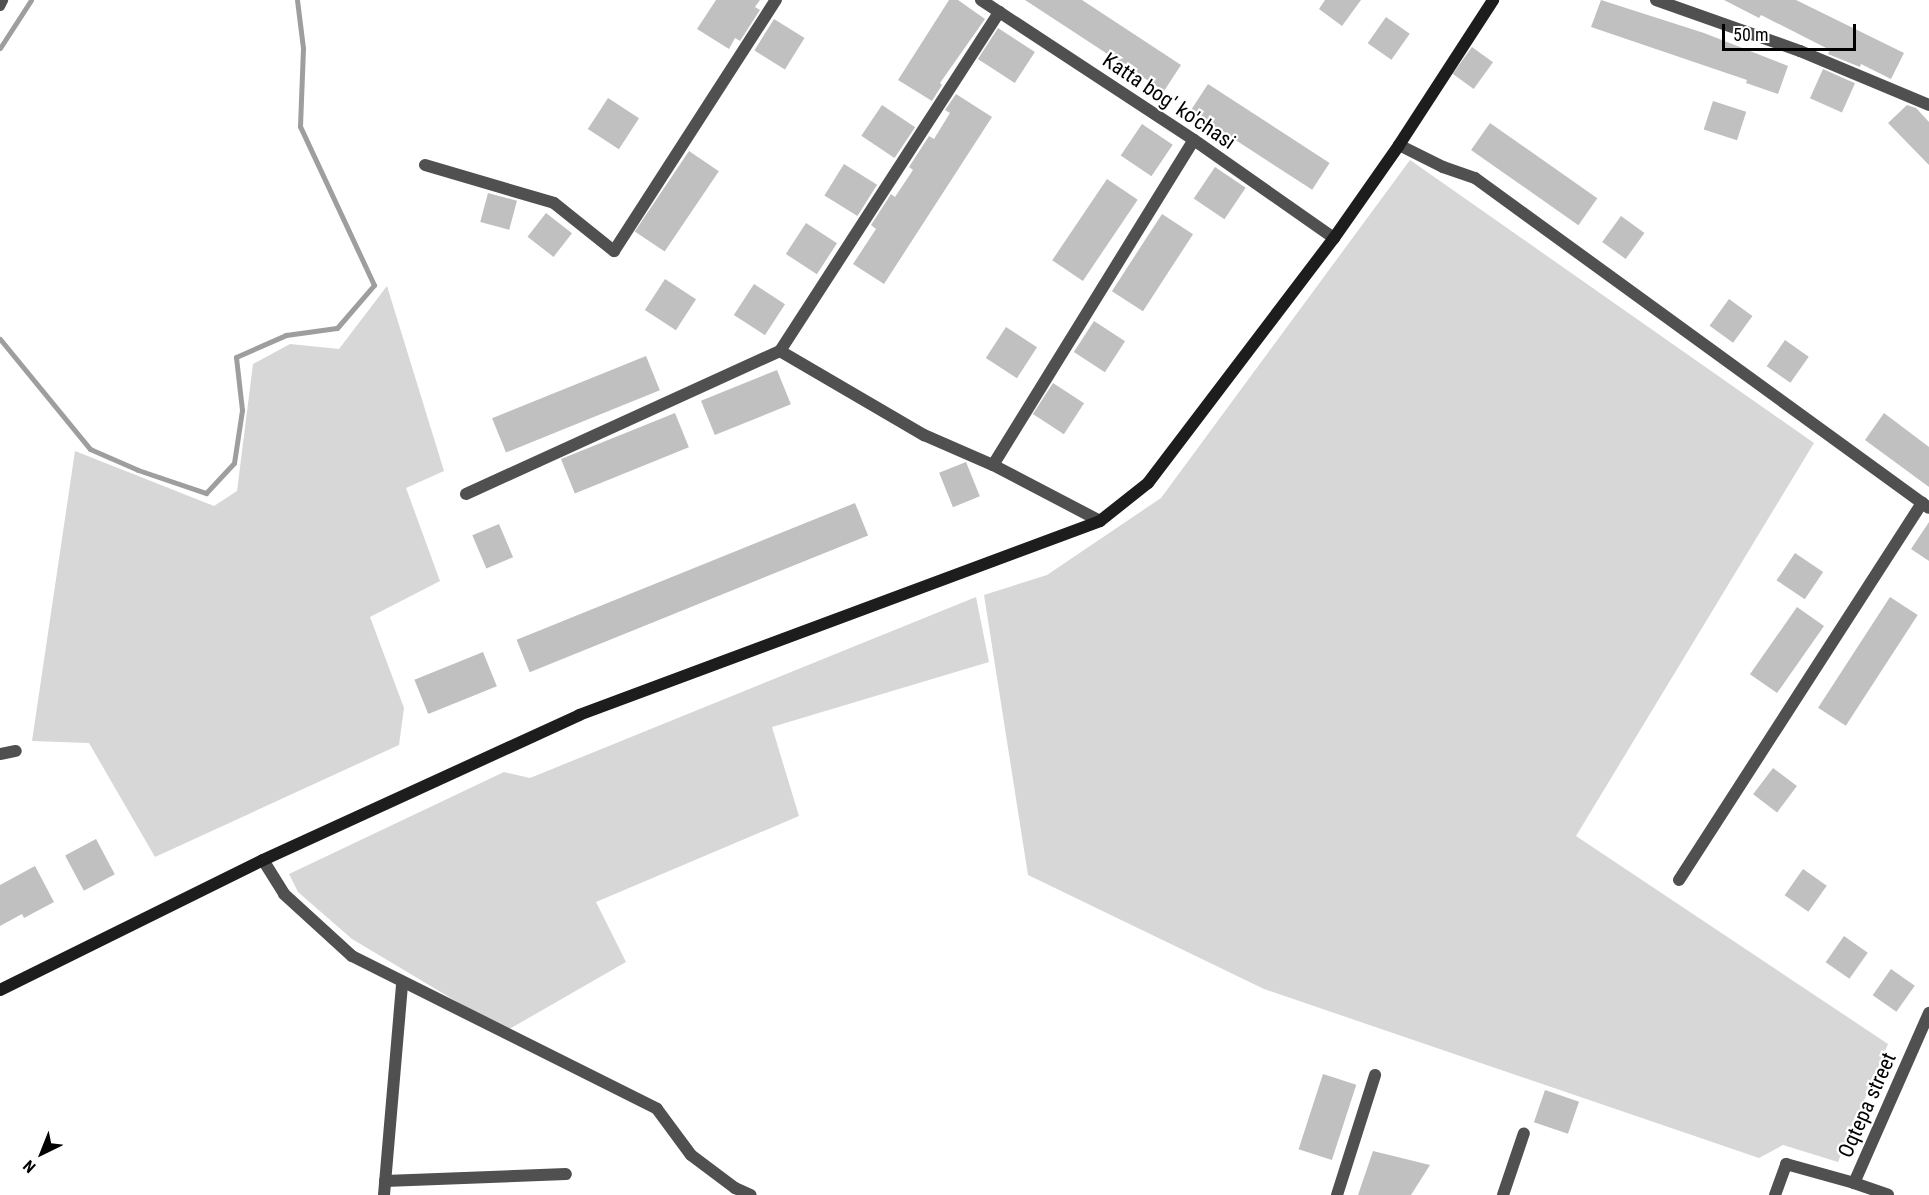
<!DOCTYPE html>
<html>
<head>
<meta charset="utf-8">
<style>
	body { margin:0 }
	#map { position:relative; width:1929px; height:1195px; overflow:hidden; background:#fff; font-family:"Roboto Condensed",sans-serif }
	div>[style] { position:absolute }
	.green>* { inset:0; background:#d7d7d7 }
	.stream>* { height:5px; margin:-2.5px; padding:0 2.5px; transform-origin:2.5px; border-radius:2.5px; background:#9e9e9e }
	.building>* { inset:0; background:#c0c0c0; transform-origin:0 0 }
	.lane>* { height:9px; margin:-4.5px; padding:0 4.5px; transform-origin:4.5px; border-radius:4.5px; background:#505050 }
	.street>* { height:12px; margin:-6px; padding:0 6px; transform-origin:6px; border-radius:6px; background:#505050 }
	.secondary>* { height:12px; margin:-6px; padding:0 6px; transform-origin:6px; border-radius:6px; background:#1d1d1d }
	span { translate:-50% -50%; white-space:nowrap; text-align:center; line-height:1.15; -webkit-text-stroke:4.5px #fff; paint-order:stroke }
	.street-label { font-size:21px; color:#000 }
	.north { position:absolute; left:12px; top:1123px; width:60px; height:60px; -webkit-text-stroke:4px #fff; paint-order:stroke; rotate:223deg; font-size:16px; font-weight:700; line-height:24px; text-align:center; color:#000 }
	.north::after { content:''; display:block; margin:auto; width:21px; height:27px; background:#000; clip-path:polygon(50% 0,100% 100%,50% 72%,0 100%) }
	.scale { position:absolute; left:1722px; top:24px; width:134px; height:27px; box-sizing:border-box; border:3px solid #000; border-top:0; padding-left:8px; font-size:18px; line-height:21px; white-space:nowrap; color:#000; -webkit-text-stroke:4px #fff; paint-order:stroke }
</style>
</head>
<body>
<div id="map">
	<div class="green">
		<div style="clip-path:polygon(1410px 160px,1814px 443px,1576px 836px,1888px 1044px,1838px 1162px,1783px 1145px,1759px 1158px,1264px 989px,1028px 875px,984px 595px,1047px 575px,1161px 498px)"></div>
		<div style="clip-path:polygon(387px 286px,444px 471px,406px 488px,440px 581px,370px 617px,404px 708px,399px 745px,155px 857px,89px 743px,32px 741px,75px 451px,214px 506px,237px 491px,253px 364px,290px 344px,339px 349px)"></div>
		<div style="clip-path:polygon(976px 597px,989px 662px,772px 727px,799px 816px,596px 902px,626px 962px,506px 1031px,352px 939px,298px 892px,289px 874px,504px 772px,530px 778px)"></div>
	</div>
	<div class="stream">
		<div style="left:0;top:48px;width:57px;rotate:-57.1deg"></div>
		<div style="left:0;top:339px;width:142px;rotate:50.7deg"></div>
		<div style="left:90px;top:449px;width:52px;rotate:23.6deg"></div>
		<div style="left:138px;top:470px;width:72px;rotate:18.7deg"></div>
		<div style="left:206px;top:493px;width:41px;rotate:-47deg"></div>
		<div style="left:234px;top:463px;width:54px;rotate:-81.4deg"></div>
		<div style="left:242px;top:410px;width:53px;rotate:-96.5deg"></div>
		<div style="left:236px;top:357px;width:55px;rotate:-23.7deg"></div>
		<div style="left:286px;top:335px;width:51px;rotate:-7.8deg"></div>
		<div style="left:337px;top:328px;width:57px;rotate:-49.3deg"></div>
		<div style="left:374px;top:285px;width:175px;rotate:-115deg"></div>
		<div style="left:300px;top:126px;width:78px;rotate:-87.8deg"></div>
		<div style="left:303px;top:48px;width:48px;rotate:-97.1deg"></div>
	</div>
	<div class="building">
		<div style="clip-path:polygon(716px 0,760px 0,755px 7px,760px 10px,740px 41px,735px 38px,729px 49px,697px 29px)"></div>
		<div style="clip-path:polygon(949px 0,958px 0,985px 19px,940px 83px,942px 85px,932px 101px,898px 80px)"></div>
		<div style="clip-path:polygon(1025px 0,1082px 0,1181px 65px,1164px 91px)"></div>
		<div style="clip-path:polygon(1325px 0,1361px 0,1342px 26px,1319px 9px)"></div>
		<div style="clip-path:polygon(1601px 0,1704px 33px,1788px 66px,1778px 94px,1746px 83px,1747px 80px,1591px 27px)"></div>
		<div style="clip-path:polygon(1724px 0,1796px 0,1904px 53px,1891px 79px,1861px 64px,1860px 67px,1828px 54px,1830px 50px,1761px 15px,1759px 18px)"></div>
		<div style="left:1386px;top:17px;width:29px;height:32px;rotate:35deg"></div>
		<div style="left:774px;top:19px;width:36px;height:37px;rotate:32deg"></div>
		<div style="left:998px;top:28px;width:44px;height:37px;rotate:33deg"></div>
		<div style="left:1472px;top:47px;width:26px;height:33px;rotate:36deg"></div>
		<div style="left:1823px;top:69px;width:35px;height:32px;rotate:24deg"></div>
		<div style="left:1208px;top:84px;width:145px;height:32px;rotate:33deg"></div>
		<div style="clip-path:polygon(956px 94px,992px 117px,884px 284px,853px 264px,876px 229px,871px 225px,891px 194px,895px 197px,913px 170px,909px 167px,929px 136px,934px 139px,950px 113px,945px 110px)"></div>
		<div style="left:608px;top:98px;width:37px;height:37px;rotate:33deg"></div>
		<div style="left:1713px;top:101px;width:35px;height:30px;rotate:18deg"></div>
		<div style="left:882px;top:105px;width:40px;height:37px;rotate:34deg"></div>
		<div style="clip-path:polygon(1907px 105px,1916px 108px,1929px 122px,1929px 165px,1888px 123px)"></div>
		<div style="left:1490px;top:123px;width:131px;height:33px;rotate:35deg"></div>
		<div style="left:1142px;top:124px;width:37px;height:38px;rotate:34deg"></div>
		<div style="left:689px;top:151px;width:36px;height:97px;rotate:34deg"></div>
		<div style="left:844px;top:164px;width:39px;height:37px;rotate:32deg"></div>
		<div style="left:1215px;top:167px;width:37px;height:38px;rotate:34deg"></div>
		<div style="left:1107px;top:179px;width:37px;height:98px;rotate:34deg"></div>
		<div style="left:488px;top:193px;width:30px;height:30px;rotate:15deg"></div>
		<div style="left:546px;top:213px;width:33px;height:30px;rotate:38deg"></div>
		<div style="left:1162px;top:214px;width:37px;height:92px;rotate:33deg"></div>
		<div style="left:1621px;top:216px;width:29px;height:32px;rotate:36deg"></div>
		<div style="left:806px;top:223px;width:37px;height:37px;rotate:33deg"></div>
		<div style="left:665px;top:279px;width:37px;height:37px;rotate:33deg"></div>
		<div style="left:754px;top:284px;width:37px;height:37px;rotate:33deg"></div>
		<div style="left:1729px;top:299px;width:29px;height:33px;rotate:36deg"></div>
		<div style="left:1094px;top:321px;width:37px;height:37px;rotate:33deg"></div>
		<div style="left:1006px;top:327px;width:37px;height:37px;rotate:33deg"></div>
		<div style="left:1785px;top:340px;width:29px;height:32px;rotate:35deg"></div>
		<div style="left:646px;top:356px;width:37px;height:166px;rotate:68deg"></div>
		<div style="left:777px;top:370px;width:37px;height:82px;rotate:68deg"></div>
		<div style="left:1053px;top:383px;width:37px;height:37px;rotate:33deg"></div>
		<div style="left:675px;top:413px;width:37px;height:123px;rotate:68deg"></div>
		<div style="clip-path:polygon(1884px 413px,1929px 447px,1929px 487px,1865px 440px)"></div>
		<div style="left:966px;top:462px;width:37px;height:29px;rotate:68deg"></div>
		<div style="left:855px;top:503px;width:35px;height:365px;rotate:68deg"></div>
		<div style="clip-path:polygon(1929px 522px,1929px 561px,1911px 549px)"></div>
		<div style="left:499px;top:524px;width:36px;height:29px;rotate:67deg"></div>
		<div style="left:1795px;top:553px;width:34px;height:33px;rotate:34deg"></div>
		<div style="left:1890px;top:597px;width:33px;height:132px;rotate:33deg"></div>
		<div style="left:1797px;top:607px;width:33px;height:82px;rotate:35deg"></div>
		<div style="left:483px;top:652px;width:37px;height:74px;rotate:68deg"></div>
		<div style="left:1773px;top:768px;width:30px;height:33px;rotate:37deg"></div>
		<div style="left:96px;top:839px;width:40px;height:35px;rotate:62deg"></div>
		<div style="clip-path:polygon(35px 866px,54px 902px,24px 918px,22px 914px,0 926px,0 885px)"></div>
		<div style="left:1803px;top:869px;width:29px;height:32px;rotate:35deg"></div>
		<div style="left:1844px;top:936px;width:29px;height:32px;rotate:35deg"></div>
		<div style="left:1891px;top:969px;width:29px;height:32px;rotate:35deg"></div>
		<div style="left:1323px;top:1074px;width:35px;height:79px;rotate:18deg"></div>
		<div style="left:1545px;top:1090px;width:36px;height:34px;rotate:19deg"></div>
		<div style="clip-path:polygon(1373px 1151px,1430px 1165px,1411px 1195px,1358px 1195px)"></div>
	</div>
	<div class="lane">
		<div style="left:0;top:6px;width:7px;rotate:-63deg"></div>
	</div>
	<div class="street">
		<div style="left:981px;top:0;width:255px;rotate:33.3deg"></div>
		<div style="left:1194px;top:140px;width:171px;rotate:35deg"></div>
		<div style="left:1656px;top:0;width:153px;rotate:19.5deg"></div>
		<div style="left:1800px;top:51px;width:140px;rotate:22.7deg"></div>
		<div style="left:1399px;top:145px;width:49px;rotate:26.6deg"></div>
		<div style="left:1443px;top:167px;width:34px;rotate:19deg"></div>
		<div style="left:1475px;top:178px;width:561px;rotate:36.01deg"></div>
		<div style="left:425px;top:165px;width:134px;rotate:16.4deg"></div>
		<div style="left:554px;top:203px;width:77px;rotate:38.7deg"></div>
		<div style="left:614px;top:251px;width:299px;rotate:-57.2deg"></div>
		<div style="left:780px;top:351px;width:167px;rotate:30.3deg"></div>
		<div style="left:924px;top:435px;width:75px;rotate:23.5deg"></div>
		<div style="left:993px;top:465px;width:121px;rotate:27.6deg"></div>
		<div style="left:993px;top:465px;width:382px;rotate:-58.3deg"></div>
		<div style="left:466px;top:494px;width:345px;rotate:-24.5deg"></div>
		<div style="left:780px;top:351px;width:404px;rotate:-57.1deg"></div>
		<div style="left:0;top:754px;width:16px;rotate:-11deg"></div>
		<div style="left:263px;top:860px;width:40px;rotate:58deg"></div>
		<div style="left:284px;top:894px;width:92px;rotate:42.4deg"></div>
		<div style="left:352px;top:956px;width:341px;rotate:26.6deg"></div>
		<div style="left:657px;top:1109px;width:57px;rotate:53.5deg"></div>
		<div style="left:691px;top:1155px;width:55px;rotate:36.9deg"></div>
		<div style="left:735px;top:1188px;width:17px;rotate:24deg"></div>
		<div style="left:1679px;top:880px;width:449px;rotate:-57.2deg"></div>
		<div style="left:385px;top:1181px;width:181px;rotate:-2.2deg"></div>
		<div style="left:1854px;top:1183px;width:36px;rotate:19deg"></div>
		<div style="left:384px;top:1195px;width:213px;rotate:-85.1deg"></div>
		<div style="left:1337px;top:1195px;width:126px;rotate:-72.4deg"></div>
		<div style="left:1503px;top:1195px;width:65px;rotate:-71.3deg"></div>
		<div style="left:1775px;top:1195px;width:33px;rotate:-70deg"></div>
		<div style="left:1786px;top:1164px;width:71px;rotate:15.6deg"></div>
		<div style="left:1854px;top:1183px;width:186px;rotate:-66.2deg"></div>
	</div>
	<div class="secondary">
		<div style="left:0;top:990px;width:293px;rotate:-26.3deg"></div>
		<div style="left:263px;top:860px;width:348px;rotate:-24.6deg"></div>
		<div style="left:579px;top:715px;width:556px;rotate:-20.42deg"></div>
		<div style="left:1100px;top:521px;width:61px;rotate:-38.4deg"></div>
		<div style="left:1148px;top:483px;width:308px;rotate:-52.8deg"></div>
		<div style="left:1334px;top:238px;width:113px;rotate:-55deg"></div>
		<div style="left:1399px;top:145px;width:173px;rotate:-57deg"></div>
	</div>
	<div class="street-label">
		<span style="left:1169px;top:101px;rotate:34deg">Katta bog' ko'chasi</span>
		<span style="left:1867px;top:1105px;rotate:-66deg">Oqtepa street</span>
	</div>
	<div class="north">N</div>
	<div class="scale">50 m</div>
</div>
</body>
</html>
